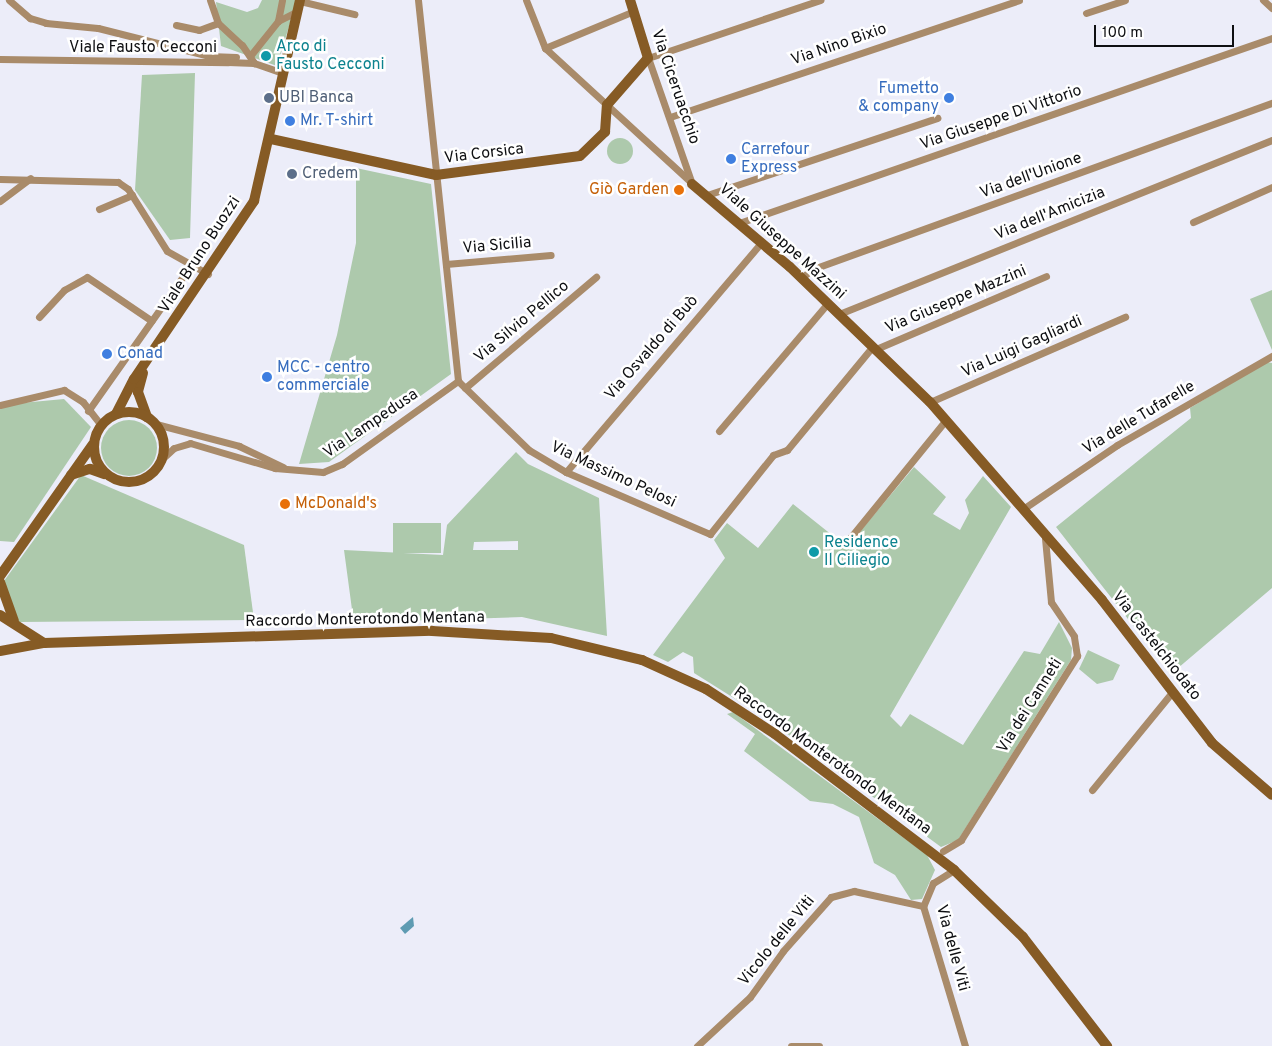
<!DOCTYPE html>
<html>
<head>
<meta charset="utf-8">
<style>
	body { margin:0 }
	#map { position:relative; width:1272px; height:1046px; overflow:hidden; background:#ecedf9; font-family:Overpass,sans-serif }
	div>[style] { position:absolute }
	.green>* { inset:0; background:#adc9ac; transform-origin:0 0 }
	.round { border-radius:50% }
	.water>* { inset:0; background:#5e9bb2 }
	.street>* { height:7px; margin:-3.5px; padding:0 3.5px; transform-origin:3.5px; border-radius:3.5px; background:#a98b6a }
	.secondary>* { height:10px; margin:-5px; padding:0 5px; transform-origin:5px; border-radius:5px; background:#865b25 }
	.secondary>.ring { margin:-5px; padding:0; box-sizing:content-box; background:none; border:10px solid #865b25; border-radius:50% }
	.dots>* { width:14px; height:14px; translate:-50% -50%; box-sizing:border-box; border:2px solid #fff; border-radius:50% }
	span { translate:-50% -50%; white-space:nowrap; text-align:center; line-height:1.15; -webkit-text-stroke:5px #fff; paint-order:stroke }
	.street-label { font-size:16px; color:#0e0f12 }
	.culture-label { font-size:16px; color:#0d838f }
	.left { translate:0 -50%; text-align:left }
	.shop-label { font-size:16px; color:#366cbe }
	.right { translate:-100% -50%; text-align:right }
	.service-label { font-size:16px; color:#4e5e75 }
	.food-label { font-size:16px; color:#c56008 }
	.scale { position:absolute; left:1094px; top:25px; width:140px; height:22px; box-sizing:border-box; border:2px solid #0e0f12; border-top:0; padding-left:6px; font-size:15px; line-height:18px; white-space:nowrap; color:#0e0f12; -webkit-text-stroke:4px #fff; paint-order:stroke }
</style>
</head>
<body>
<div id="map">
	<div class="green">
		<div style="clip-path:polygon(262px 0,297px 0,277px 66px,221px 46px,216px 2px,247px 12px,258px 8px)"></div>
		<div style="clip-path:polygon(195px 73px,190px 238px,170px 240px,135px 190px,142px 75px)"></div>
		<div class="round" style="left:607px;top:138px;width:26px;height:26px"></div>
		<div style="clip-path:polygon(356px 168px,431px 184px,451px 374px,329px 462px,299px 464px,337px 335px,356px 243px)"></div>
		<div style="clip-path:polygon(1272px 290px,1272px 350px,1250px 299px)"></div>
		<div style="clip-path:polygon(1267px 362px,1272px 363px,1272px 588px,1171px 674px,1056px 527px,1191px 418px,1190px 408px)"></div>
		<div style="clip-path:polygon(64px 399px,91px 427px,14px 542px,0 541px,0 405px)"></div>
		<div class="round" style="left:101px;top:420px;width:56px;height:56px"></div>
		<div style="clip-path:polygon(evenodd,516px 452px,528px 464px,599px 498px,607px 636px,522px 617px,370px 622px,353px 617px,344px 550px,443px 555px,447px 525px,516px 452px,518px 541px,518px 550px,473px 550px,474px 542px,518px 541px)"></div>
		<div style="clip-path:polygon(914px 467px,946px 497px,933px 514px,960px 530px,969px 513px,965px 500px,983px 476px,1011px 507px,890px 716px,901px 727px,910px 714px,963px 745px,1024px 651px,1040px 654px,1059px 622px,1072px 648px,1071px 660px,958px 840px,941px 847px,767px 719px,694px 673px,693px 657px,683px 652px,668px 662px,653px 655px,725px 558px,714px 540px,727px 523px,758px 548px,793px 504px,847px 547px)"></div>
		<div style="clip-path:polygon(81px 475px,244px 545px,254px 620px,19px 622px,4px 581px)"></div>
		<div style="left:441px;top:523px;width:30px;height:48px;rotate:90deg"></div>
		<div style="clip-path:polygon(1088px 650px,1120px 665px,1113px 680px,1097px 684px,1079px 669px)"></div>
		<div style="clip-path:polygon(733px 712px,927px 855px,935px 870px,922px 899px,911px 900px,895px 875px,874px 863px,859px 817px,833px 804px,810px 801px,744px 751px,755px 734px,727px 714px)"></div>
	</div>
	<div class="water">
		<div style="clip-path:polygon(413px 917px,414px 926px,405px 934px,400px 928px)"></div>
	</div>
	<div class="street">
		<div style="left:9px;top:0;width:28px;rotate:41deg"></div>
		<div style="left:30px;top:18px;width:17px;rotate:17deg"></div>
		<div style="left:46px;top:23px;width:52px;rotate:5.5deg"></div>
		<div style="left:98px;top:28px;width:114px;rotate:14.2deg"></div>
		<div style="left:209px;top:56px;width:27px;rotate:2deg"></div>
		<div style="left:210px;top:0;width:24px;rotate:71deg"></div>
		<div style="left:218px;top:23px;width:33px;rotate:43deg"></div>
		<div style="left:242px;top:45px;width:22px;rotate:56deg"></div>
		<div style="left:418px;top:0;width:383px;rotate:84deg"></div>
		<div style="left:458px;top:381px;width:99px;rotate:44.2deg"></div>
		<div style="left:529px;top:450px;width:43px;rotate:30.7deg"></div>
		<div style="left:566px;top:472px;width:157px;rotate:23.3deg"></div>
		<div style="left:710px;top:534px;width:101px;rotate:-51.4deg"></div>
		<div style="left:773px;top:455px;width:15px;rotate:-20deg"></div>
		<div style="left:787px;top:450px;width:135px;rotate:-50.4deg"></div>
		<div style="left:526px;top:0;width:52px;rotate:68.4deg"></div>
		<div style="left:545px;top:48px;width:200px;rotate:42.6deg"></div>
		<div style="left:1263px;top:0;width:12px;rotate:42deg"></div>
		<div style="left:300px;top:1px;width:56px;rotate:13.5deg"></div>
		<div style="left:1086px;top:13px;width:41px;rotate:-18.4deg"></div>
		<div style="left:278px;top:21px;width:21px;rotate:-79deg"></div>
		<div style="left:176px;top:25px;width:24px;rotate:12deg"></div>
		<div style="left:199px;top:30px;width:20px;rotate:-20deg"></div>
		<div style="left:545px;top:48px;width:96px;rotate:-22.6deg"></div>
		<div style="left:250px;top:56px;width:45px;rotate:-51.3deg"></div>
		<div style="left:278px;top:21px;width:22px;rotate:-27deg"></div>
		<div style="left:0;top:59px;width:228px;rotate:0.8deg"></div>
		<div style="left:228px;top:62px;width:26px;rotate:2deg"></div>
		<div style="left:254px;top:63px;width:31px;rotate:19deg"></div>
		<div style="left:670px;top:117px;width:368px;rotate:-18.5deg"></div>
		<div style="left:0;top:179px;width:118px;rotate:1.5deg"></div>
		<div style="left:118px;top:182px;width:12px;rotate:35deg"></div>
		<div style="left:128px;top:189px;width:73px;rotate:57.8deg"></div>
		<div style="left:167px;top:251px;width:47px;rotate:29.3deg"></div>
		<div style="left:692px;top:184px;width:133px;rotate:-109.2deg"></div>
		<div style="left:648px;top:58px;width:182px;rotate:-18.6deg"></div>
		<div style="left:707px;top:195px;width:243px;rotate:-18.5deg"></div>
		<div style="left:0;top:201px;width:38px;rotate:-37deg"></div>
		<div style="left:99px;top:209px;width:36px;rotate:-23deg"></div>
		<div style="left:1193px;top:222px;width:86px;rotate:-23.9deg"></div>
		<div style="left:739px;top:223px;width:564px;rotate:-19.14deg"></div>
		<div style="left:446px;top:264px;width:105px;rotate:-4.9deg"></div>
		<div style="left:801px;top:278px;width:15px;rotate:-37deg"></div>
		<div style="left:813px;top:269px;width:488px;rotate:-19.9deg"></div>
		<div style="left:839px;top:314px;width:467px;rotate:-21.9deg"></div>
		<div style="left:39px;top:317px;width:37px;rotate:-47deg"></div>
		<div style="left:64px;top:290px;width:26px;rotate:-29deg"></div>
		<div style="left:87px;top:277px;width:78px;rotate:34.1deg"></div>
		<div style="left:876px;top:349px;width:185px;rotate:-23.2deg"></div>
		<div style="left:465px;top:388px;width:172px;rotate:-40.3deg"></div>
		<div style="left:930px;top:402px;width:213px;rotate:-23.6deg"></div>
		<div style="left:0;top:405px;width:66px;rotate:-13.2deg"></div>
		<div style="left:64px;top:390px;width:22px;rotate:32deg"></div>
		<div style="left:83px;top:402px;width:29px;rotate:52deg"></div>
		<div style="left:88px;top:411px;width:179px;rotate:-54.8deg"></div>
		<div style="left:156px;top:424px;width:86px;rotate:14.8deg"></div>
		<div style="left:239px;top:446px;width:49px;rotate:25.5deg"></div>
		<div style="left:719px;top:431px;width:168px;rotate:-49.6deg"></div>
		<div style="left:162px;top:459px;width:16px;rotate:-43deg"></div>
		<div style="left:174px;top:448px;width:17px;rotate:-17deg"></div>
		<div style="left:190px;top:443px;width:89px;rotate:16.4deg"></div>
		<div style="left:275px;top:468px;width:48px;rotate:4.8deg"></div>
		<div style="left:323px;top:472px;width:21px;rotate:-23deg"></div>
		<div style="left:342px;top:464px;width:143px;rotate:-35.6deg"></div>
		<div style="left:566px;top:472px;width:301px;rotate:-49.6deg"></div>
		<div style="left:1023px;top:509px;width:114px;rotate:-34.2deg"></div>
		<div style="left:1117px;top:445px;width:179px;rotate:-29.9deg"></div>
		<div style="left:850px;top:538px;width:152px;rotate:-50.9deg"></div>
		<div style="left:1092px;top:790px;width:128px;rotate:-50.7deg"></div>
		<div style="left:943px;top:851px;width:21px;rotate:-31deg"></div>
		<div style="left:961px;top:840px;width:218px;rotate:-57.8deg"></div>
		<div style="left:1077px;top:656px;width:20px;rotate:-99deg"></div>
		<div style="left:1074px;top:636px;width:41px;rotate:-124.1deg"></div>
		<div style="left:1051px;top:602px;width:64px;rotate:-95.4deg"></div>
		<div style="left:954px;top:870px;width:25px;rotate:148deg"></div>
		<div style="left:933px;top:883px;width:25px;rotate:113deg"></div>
		<div style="left:923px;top:906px;width:146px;rotate:73.3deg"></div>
		<div style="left:697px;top:1046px;width:72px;rotate:-42.8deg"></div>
		<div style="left:750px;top:997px;width:57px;rotate:-54.3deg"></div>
		<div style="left:783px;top:951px;width:72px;rotate:-48.4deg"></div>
		<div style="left:831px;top:897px;width:24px;rotate:-15deg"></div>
		<div style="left:854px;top:891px;width:71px;rotate:12.3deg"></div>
		<div style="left:791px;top:1046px;width:28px"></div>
	</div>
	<div class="secondary">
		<div style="left:271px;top:139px;width:169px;rotate:12.3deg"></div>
		<div style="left:436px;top:175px;width:145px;rotate:-7.5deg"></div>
		<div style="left:580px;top:156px;width:35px;rotate:-44deg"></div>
		<div style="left:605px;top:132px;width:27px;rotate:-86deg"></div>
		<div style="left:607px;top:105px;width:62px;rotate:-48.9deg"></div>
		<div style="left:648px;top:58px;width:61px;rotate:-107.2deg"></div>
		<div style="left:692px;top:184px;width:128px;rotate:40.3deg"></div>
		<div style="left:790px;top:267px;width:194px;rotate:44deg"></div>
		<div style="left:930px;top:402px;width:262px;rotate:49deg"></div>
		<div style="left:1102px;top:600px;width:180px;rotate:52.4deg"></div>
		<div style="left:1212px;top:743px;width:79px;rotate:40.9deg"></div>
		<div style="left:143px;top:373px;width:20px;rotate:105deg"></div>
		<div style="left:138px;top:392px;width:27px;rotate:70deg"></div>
		<div class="ring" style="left:94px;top:412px;width:60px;height:60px"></div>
		<div style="left:116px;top:414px;width:39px;rotate:-63deg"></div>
		<div style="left:134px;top:379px;width:215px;rotate:-56deg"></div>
		<div style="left:254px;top:201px;width:206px;rotate:-77.1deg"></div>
		<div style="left:71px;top:475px;width:20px;rotate:-18deg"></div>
		<div style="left:90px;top:469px;width:15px;rotate:20deg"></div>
		<div style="left:0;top:576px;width:161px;rotate:-54.8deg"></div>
		<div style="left:0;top:582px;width:41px;rotate:70.3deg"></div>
		<div style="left:0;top:615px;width:52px;rotate:32.5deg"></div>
		<div style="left:0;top:651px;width:45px;rotate:-10.3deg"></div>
		<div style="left:44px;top:643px;width:388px;rotate:-1.8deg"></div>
		<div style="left:432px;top:631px;width:119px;rotate:3.4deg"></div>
		<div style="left:551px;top:638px;width:94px;rotate:13.6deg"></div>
		<div style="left:642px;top:660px;width:70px;rotate:24.4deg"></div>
		<div style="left:706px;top:689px;width:82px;rotate:33.1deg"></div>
		<div style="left:775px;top:734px;width:225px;rotate:37.2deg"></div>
		<div style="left:954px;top:870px;width:96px;rotate:44.2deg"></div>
		<div style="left:1023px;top:937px;width:138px;rotate:52.4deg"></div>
	</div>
	<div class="dots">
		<div style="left:266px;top:56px;background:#0f9aa8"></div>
		<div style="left:269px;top:98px;background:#5c6f8a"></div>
		<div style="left:949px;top:98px;background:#3f7fe0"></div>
		<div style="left:290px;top:121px;background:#3f7fe0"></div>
		<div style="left:731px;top:159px;background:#3f7fe0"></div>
		<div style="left:292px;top:174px;background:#5c6f8a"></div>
		<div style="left:679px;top:190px;background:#e8710a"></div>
		<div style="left:107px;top:354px;background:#3f7fe0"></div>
		<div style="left:267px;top:377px;background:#3f7fe0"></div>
		<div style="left:285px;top:504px;background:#e8710a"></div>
		<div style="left:814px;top:552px;background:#0f9aa8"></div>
	</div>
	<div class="street-label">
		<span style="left:839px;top:45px;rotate:-19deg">Via Nino Bixio</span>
		<span style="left:143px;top:48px">Viale Fausto Cecconi</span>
		<span style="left:675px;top:87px;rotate:71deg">Via Ciceruacchio</span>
		<span style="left:1001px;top:118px;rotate:-19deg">Via Giuseppe Di Vittorio</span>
		<span style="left:484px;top:154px;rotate:-7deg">Via Corsica</span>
		<span style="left:1031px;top:176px;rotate:-20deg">Via dell'Unione</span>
		<span style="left:1050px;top:214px;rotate:-22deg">Via dell'Amicizia</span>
		<span style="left:782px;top:242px;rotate:42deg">Viale Giuseppe Mazzini</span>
		<span style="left:497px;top:246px;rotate:-5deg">Via Sicilia</span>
		<span style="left:200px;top:255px;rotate:-57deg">Viale Bruno Buozzi</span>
		<span style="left:956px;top:300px;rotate:-23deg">Via Giuseppe Mazzini</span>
		<span style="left:522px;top:322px;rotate:-40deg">Via Silvio Pellico</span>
		<span style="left:1022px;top:347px;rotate:-24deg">Via Luigi Gagliardi</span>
		<span style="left:652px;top:348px;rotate:-49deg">Via Osvaldo di Buò</span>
		<span style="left:1139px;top:418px;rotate:-31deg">Via delle Tufarelle</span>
		<span style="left:371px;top:424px;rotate:-34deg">Via Lampedusa</span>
		<span style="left:613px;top:475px;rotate:25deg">Via Massimo Pelosi</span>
		<span style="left:365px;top:620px;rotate:-1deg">Raccordo Monterotondo Mentana</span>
		<span style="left:1156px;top:646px;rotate:52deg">Via Castelchiodato</span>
		<span style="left:1030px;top:706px;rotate:-58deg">Via dei Canneti</span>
		<span style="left:832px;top:761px;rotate:36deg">Raccordo Monterotondo Mentana</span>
		<span style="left:777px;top:941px;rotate:-51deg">Vicolo delle Viti</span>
		<span style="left:952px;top:948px;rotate:75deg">Via delle Viti</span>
	</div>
	<div class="culture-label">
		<span class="left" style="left:276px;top:56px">Arco di<br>Fausto Cecconi</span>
		<span class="left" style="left:824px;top:552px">Residence<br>Il Ciliegio</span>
	</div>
	<div class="shop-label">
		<span class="right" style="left:939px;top:98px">Fumetto<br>&amp; company</span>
		<span class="left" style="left:300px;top:121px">Mr. T-shirt</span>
		<span class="left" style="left:741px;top:159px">Carrefour<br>Express</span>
		<span class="left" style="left:117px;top:354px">Conad</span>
		<span class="left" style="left:277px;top:377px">MCC - centro<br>commerciale</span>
	</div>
	<div class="service-label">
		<span class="left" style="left:279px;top:98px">UBI Banca</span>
		<span class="left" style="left:302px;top:174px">Credem</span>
	</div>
	<div class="food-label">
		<span class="right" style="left:669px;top:190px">Giò Garden</span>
		<span class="left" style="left:295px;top:504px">McDonald's</span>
	</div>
	<div class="scale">100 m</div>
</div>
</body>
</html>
